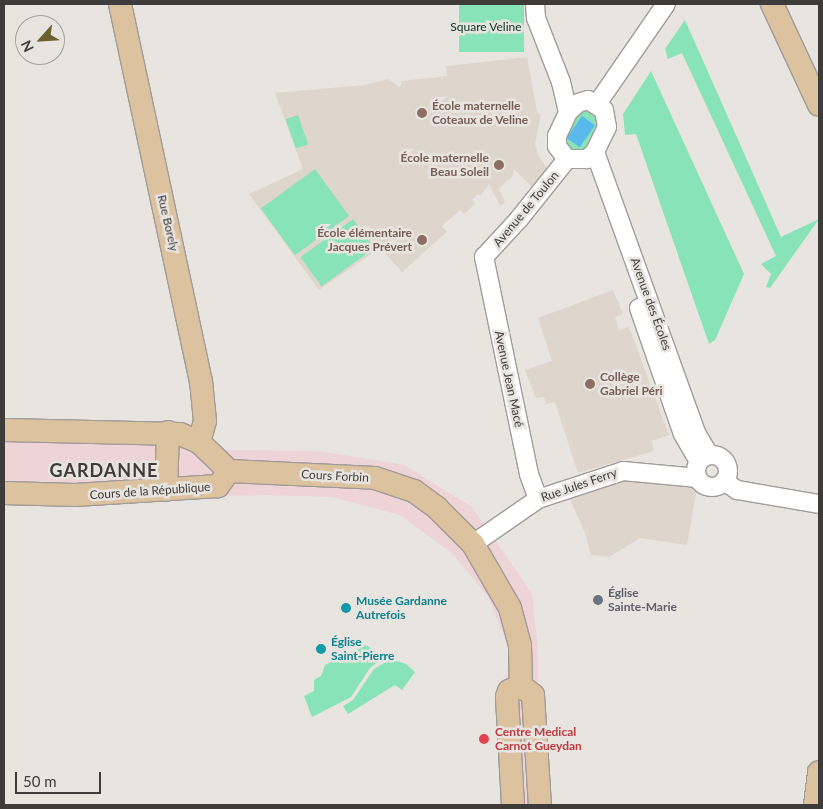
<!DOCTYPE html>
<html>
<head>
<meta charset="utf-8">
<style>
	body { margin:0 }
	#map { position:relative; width:823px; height:809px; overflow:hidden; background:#e8e4e0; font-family:Lato,sans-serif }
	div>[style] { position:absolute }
	.commercial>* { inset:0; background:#eed3d7 }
	.built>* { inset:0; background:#ded6cd }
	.green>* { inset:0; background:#89e3b9; transform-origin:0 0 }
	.water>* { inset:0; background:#5abaec; transform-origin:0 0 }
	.roads { filter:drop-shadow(1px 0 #a09c99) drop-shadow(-1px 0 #a09c99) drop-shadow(0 1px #a09c99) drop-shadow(0 -1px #a09c99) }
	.minor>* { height:18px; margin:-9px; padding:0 9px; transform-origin:9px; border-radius:9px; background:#fff }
	.minor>.ring { margin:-9px; padding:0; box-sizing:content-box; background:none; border:18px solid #fff; border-radius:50% }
	.major>* { height:22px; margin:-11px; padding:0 11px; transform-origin:11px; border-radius:11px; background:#dcc29e }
	.dots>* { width:14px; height:14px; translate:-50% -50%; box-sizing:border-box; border:2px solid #e8e4e0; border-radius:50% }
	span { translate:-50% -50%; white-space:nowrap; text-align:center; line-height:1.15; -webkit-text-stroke:5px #e8e4e0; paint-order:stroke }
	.park-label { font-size:12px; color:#053321 }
	.education-label { font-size:12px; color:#785e54; font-weight:700 }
	.left { translate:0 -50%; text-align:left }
	.right { translate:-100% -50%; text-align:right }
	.street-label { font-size:12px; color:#3e3c3b }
	.worship-label { font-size:12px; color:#5b616d; font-weight:700 }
	.culture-label { font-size:12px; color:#0d838f; font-weight:700 }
	.health-label { font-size:12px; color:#be3a42; font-weight:700 }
	.district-label { font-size:18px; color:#3e3c3b; font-weight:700; letter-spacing:1px }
	.frame { position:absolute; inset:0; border:5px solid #3e3c3b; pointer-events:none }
	.north { position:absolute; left:15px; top:15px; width:50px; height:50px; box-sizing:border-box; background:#e8e4e0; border:1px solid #a4a19e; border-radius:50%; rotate:244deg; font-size:14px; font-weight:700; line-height:20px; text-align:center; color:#3e3c3b }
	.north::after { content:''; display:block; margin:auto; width:18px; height:22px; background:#6c612d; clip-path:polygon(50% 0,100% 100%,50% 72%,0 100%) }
	.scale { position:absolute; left:15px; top:772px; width:86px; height:22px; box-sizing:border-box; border:2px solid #3e3c3b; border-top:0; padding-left:6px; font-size:15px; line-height:18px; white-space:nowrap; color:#3e3c3b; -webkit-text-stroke:4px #e8e4e0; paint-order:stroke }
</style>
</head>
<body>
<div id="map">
	<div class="commercial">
		<div style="clip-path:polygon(4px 423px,183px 429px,225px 450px,319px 451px,404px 465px,472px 507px,532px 594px,537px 639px,542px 805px,507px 805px,502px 695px,511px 654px,489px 598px,452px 553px,400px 515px,332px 497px,264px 495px,4px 500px)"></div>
	</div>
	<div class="built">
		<div style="clip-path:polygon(527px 57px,537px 112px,541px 115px,535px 144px,539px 157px,547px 168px,532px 187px,514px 169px,512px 177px,499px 188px,505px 203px,500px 206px,489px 184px,480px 196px,478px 194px,472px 200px,475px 204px,464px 214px,460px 210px,442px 226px,447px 232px,402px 272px,380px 248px,319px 290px,249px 194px,303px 169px,275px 93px,365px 85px,388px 79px,400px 87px,402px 81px,447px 76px,446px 66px)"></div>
		<div style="clip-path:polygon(613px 290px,623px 314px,615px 317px,619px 330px,629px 327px,669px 435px,652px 441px,654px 451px,578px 473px,555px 402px,546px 404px,544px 397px,536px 398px,525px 370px,552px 361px,538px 318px)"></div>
		<div style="clip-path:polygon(626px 480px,697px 488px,687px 545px,640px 538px,609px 557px,591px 555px,585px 533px,569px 497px)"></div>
	</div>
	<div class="green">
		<div style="left:459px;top:4px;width:65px;height:48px"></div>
		<div style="clip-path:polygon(685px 20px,781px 237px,819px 219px,770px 288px,766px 287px,771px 274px,761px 264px,776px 256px,682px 53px,668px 59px,665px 49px)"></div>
		<div style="clip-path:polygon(651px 71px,744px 274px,715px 340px,709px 344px,636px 134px,625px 135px,623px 114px)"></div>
		<div style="clip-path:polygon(594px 108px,604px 125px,587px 151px,570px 155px,563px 137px,577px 110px)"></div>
		<div style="left:298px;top:115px;width:31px;height:13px;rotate:71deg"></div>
		<div style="left:315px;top:169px;width:58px;height:67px;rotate:54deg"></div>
		<div style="left:353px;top:219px;width:36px;height:65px;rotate:54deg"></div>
		<div style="clip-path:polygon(366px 645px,388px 660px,376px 663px,370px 668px,351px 697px,312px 717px,304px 696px,314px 691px,314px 680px,321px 676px,325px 665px)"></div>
		<div style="clip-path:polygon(391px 659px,406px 664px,415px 672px,402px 690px,395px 685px,348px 714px,343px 706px,353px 700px,374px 669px)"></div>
	</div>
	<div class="water">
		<div style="left:582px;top:116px;width:16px;height:27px;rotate:35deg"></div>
	</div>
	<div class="roads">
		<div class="minor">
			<div style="left:535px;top:4px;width:14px;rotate:86deg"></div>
			<div style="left:536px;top:18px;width:69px;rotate:68.7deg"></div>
			<div style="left:561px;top:82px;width:31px;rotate:77deg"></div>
			<div style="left:588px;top:100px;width:19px;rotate:32deg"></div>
			<div style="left:604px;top:110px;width:17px;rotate:80deg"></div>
			<div style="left:607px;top:127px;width:28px;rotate:116deg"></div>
			<div style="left:595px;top:152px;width:11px;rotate:139deg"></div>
			<div style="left:587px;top:159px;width:20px;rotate:180deg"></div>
			<div style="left:567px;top:159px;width:16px;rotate:-128deg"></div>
			<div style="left:557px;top:146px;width:10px;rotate:-90deg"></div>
			<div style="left:557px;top:136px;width:26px;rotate:-65deg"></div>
			<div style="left:568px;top:112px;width:13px;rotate:-42deg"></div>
			<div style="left:578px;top:103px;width:10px;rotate:-17deg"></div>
			<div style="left:597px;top:104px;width:121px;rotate:-55.4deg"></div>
			<div style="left:595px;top:152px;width:299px;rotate:70.2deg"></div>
			<div style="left:696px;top:433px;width:26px;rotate:59deg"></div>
			<div style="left:639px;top:308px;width:133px;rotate:70.8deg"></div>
			<div style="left:683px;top:434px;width:32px;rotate:60deg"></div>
			<div class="ring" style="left:696px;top:455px;width:14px;height:14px"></div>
			<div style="left:724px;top:481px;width:16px;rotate:35deg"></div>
			<div style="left:737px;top:490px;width:83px;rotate:9.7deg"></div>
			<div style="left:538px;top:499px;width:27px;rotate:-110deg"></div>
			<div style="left:529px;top:474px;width:222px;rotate:-101.7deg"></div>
			<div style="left:484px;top:257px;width:52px;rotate:-47.4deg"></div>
			<div style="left:519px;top:219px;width:77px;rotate:-51.3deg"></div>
			<div style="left:473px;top:544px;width:79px;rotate:-34.7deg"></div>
			<div style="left:538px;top:499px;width:89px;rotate:-18.2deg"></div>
			<div style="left:623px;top:471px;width:75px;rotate:5.3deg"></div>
		</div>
		<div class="major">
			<div style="left:120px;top:4px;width:386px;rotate:77.9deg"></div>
			<div style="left:201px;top:381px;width:40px;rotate:84.3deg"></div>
			<div style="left:205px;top:421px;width:22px;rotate:106deg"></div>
			<div style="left:772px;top:4px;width:111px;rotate:65deg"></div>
			<div style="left:4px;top:430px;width:176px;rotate:1.3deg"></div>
			<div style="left:180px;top:434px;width:21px;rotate:23deg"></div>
			<div style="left:199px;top:442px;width:42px;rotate:44deg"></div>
			<div style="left:229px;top:471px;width:19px;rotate:126deg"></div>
			<div style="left:218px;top:486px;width:143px;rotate:176.4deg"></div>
			<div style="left:75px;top:495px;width:71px;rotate:-178.4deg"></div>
			<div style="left:229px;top:471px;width:146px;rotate:2.7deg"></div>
			<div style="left:375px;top:478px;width:41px;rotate:18.4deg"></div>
			<div style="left:414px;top:491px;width:29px;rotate:36deg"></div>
			<div style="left:437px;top:508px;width:51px;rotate:45deg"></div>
			<div style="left:473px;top:544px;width:74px;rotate:60deg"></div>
			<div style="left:510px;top:608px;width:39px;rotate:75deg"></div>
			<div style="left:520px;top:646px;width:40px;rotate:88.6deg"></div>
			<div style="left:166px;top:490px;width:58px;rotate:-88deg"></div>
			<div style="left:513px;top:805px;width:108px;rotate:-93.2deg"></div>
			<div style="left:507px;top:697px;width:6px;rotate:-72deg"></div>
			<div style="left:509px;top:691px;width:13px;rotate:-23deg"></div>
			<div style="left:521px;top:686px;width:15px;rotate:37deg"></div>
			<div style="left:533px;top:695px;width:110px;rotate:86.4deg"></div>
			<div style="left:815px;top:805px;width:33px;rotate:-83deg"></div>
		</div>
	</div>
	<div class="dots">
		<div style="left:422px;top:113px;background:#8d6e63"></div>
		<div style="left:499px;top:165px;background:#8d6e63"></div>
		<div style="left:422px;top:240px;background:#8d6e63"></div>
		<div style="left:590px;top:384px;background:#8d6e63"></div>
		<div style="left:598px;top:600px;background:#6b7280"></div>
		<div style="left:346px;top:608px;background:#0f9aa8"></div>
		<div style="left:321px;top:649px;background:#0f9aa8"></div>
		<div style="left:484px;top:739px;background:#e0444e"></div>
	</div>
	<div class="park-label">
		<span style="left:486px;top:27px">Square Veline</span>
	</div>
	<div class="education-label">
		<span class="left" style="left:432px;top:113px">École maternelle<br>Coteaux de Veline</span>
		<span class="right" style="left:489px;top:165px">École maternelle<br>Beau Soleil</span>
		<span class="right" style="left:412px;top:240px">École élémentaire<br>Jacques Prévert</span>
		<span class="left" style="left:600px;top:384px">Collège<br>Gabriel Péri</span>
	</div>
	<div class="street-label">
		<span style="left:526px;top:209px;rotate:-50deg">Avenue de Toulon</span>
		<span style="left:168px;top:223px;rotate:77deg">Rue Borely</span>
		<span style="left:651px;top:304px;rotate:70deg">Avenue des Écoles</span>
		<span style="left:509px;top:379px;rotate:78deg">Avenue Jean Macé</span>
		<span style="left:335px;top:476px;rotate:3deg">Cours Forbin</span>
		<span style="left:579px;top:485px;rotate:-19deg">Rue Jules Ferry</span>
		<span style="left:150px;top:491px;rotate:-4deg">Cours de la République</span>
	</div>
	<div class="worship-label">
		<span class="left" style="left:608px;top:600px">Église<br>Sainte-Marie</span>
	</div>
	<div class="culture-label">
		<span class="left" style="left:356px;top:608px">Musée Gardanne<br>Autrefois</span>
		<span class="left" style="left:331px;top:649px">Église<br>Saint-Pierre</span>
	</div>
	<div class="health-label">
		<span class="left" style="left:495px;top:739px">Centre Medical<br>Carnot Gueydan</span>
	</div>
	<div class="district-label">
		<span style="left:104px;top:470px">GARDANNE</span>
	</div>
	<div class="frame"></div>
	<div class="north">N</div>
	<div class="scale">50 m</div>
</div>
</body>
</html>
